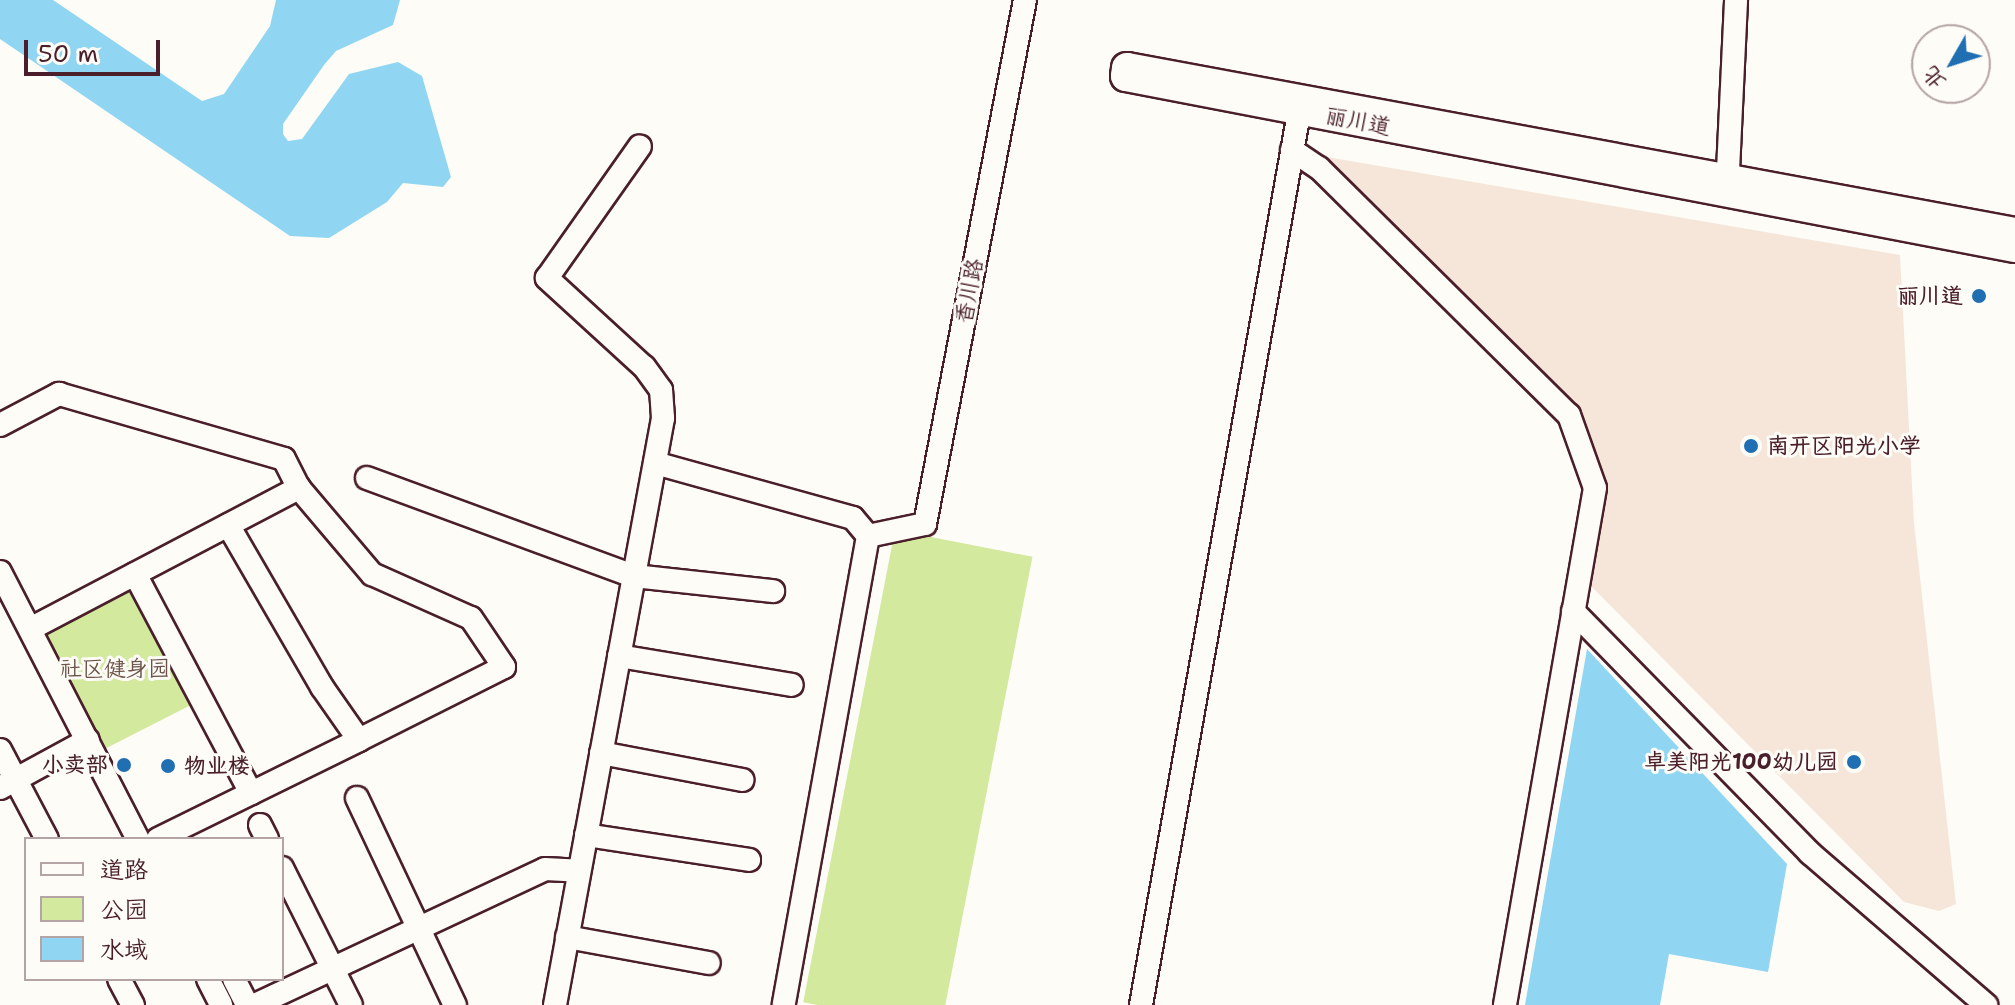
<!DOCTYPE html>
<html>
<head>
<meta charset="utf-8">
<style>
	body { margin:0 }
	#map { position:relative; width:2015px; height:1005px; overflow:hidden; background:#fdfcf7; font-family:"Shantell Sans","LXGW WenKai TC",sans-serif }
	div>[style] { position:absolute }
	.built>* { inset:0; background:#f6e6da }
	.green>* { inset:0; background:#d2e99e; transform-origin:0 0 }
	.water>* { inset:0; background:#90d6f2 }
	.roads { filter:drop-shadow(2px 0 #4a1f2b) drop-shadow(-2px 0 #4a1f2b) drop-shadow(0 2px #4a1f2b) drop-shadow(0 -2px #4a1f2b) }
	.street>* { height:22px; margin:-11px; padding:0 11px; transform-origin:11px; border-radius:11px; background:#fdfcf7 }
	.secondary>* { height:30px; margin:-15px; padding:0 15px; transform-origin:15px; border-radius:15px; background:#fdfcf7 }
	.dots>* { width:22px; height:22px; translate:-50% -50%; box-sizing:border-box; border:4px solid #fdfcf7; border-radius:50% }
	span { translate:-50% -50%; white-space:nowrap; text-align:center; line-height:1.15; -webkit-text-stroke:6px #fdfcf7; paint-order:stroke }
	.street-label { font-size:22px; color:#4a1f2b }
	.poi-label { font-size:22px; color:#4a1f2b; font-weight:700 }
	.right { translate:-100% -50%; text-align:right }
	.left { translate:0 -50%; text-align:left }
	.park-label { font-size:22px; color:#6c5248 }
	.legend { position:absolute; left:24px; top:837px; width:260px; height:144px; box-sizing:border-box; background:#fdfcf7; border:2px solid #b5a4a5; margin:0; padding:10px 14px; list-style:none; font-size:24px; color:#4a1f2b }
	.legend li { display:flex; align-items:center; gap:16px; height:40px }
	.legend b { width:40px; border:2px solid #b5a4a5 }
	.north { position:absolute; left:1911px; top:24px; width:80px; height:80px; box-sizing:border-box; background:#fdfcf7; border:2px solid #b5a4a5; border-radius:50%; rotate:231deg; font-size:22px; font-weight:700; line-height:32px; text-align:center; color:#4a1f2b }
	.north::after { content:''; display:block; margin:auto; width:28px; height:36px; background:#1f6fb2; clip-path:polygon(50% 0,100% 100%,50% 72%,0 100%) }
	.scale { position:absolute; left:24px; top:40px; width:136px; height:36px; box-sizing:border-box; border:4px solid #4a1f2b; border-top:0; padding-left:10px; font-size:24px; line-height:28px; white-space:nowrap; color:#4a1f2b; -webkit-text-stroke:6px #fdfcf7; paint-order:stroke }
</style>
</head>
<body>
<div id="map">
	<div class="built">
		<div style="clip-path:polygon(1321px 156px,1900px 255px,1914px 523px,1956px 904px,1939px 911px,1904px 902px,1588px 583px,1606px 482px,1579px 409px)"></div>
	</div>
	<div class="green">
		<div style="left:895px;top:530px;width:140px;height:481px;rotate:11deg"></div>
		<div style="left:130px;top:588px;width:132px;height:98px;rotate:63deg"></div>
	</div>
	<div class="water">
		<div style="clip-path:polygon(0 0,53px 0,202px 101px,224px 94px,270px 26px,276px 0,400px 0,393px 25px,336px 51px,324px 65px,283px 124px,283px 134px,288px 141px,302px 139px,349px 74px,398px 62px,422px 76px,451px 177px,443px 187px,403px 183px,387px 202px,329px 238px,290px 236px,0 39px)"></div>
		<div style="clip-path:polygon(1587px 649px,1787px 864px,1768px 972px,1669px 954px,1660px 1005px,1525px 1005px)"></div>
	</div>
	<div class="roads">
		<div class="street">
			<div style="left:1292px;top:150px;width:32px;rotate:34deg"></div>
			<div style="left:1319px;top:168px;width:351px;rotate:44.7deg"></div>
			<div style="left:1569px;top:415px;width:77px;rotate:70.4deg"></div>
			<div style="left:1595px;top:488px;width:525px;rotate:99.88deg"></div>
			<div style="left:1727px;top:192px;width:192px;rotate:-87.3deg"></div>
			<div style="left:0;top:425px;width:67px;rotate:-27.7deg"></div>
			<div style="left:59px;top:394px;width:234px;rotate:16.1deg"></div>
			<div style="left:284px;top:459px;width:33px;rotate:63deg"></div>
			<div style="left:655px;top:463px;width:205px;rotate:15.5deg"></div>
			<div style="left:853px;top:518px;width:23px;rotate:50deg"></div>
			<div style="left:868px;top:536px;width:476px;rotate:100.2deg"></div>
			<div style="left:367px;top:478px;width:284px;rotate:20.2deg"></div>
			<div style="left:634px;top:576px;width:140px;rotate:6.2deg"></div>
			<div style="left:868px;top:536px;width:58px;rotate:-11.9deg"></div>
			<div style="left:925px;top:524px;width:533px;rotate:-79.2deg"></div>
			<div style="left:0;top:572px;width:301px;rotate:62.7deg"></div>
			<div style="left:135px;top:574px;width:248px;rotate:62.1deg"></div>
			<div style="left:1573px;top:611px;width:339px;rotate:45.6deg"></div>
			<div style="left:1810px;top:853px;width:233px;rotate:40.8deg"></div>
			<div style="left:30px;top:629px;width:304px;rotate:-27.7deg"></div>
			<div style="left:299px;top:488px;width:113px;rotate:49.7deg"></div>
			<div style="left:372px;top:574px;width:108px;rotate:24deg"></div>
			<div style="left:471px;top:618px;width:59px;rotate:56deg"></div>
			<div style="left:504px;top:667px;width:162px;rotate:153.3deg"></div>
			<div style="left:619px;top:656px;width:175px;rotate:9.5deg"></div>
			<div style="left:0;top:750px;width:101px;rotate:62.2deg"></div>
			<div style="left:601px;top:753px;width:144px;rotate:10.8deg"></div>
			<div style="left:0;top:788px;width:100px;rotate:-28.6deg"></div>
			<div style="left:357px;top:798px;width:229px;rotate:64.7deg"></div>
			<div style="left:260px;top:825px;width:16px;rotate:63deg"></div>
			<div style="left:586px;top:835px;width:165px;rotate:8.7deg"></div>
			<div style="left:158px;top:839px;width:224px;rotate:-26.2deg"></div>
			<div style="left:359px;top:740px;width:65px;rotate:-124.9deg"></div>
			<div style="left:322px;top:687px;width:187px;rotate:-120.1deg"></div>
			<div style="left:282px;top:868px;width:153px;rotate:63.3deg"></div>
			<div style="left:567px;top:937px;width:144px;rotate:10.4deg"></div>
			<div style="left:119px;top:979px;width:30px;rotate:62deg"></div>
			<div style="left:208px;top:979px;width:29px;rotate:63deg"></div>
			<div style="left:234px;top:979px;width:29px;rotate:63deg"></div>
			<div style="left:255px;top:1005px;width:320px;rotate:-25.1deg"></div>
			<div style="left:545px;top:869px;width:34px;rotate:3deg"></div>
			<div style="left:555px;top:1005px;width:597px;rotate:-79.57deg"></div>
			<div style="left:663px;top:418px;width:28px;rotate:-94deg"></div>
			<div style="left:661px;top:390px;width:29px;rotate:-126deg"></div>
			<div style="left:644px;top:367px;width:132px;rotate:-137.5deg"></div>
			<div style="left:547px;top:278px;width:161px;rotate:-54.8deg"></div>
			<div style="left:1141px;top:1005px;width:918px;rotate:-79.96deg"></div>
		</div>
		<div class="secondary">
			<div style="left:2015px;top:233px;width:903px;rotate:-169.47deg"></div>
			<div style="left:1127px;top:68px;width:8px;rotate:97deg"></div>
			<div style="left:1126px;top:76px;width:905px;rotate:10.89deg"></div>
		</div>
	</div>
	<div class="dots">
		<div style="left:1979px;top:296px;background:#1f6fb2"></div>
		<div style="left:1751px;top:446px;background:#1f6fb2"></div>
		<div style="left:1854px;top:762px;background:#1f6fb2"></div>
		<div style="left:124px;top:765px;background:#1f6fb2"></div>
		<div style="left:168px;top:766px;background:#1f6fb2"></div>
	</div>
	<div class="street-label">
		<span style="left:1358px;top:121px;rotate:11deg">丽川道</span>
		<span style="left:969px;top:291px;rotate:-79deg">香川路</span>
	</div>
	<div class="poi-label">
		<span class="right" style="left:1963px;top:296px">丽川道</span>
		<span class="left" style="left:1767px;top:446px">南开区阳光小学</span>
		<span class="right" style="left:1838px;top:762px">卓美阳光100幼儿园</span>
		<span class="right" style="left:108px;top:765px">小卖部</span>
		<span class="left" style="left:184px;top:766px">物业楼</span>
	</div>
	<div class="park-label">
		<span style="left:115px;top:669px">社区健身园</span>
	</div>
	<ul class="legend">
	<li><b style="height:10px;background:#fdfcf7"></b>道路</li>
	<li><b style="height:22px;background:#d2e99e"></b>公园</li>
	<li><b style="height:22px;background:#90d6f2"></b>水域</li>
	</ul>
	<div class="north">北</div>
	<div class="scale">50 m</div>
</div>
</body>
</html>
